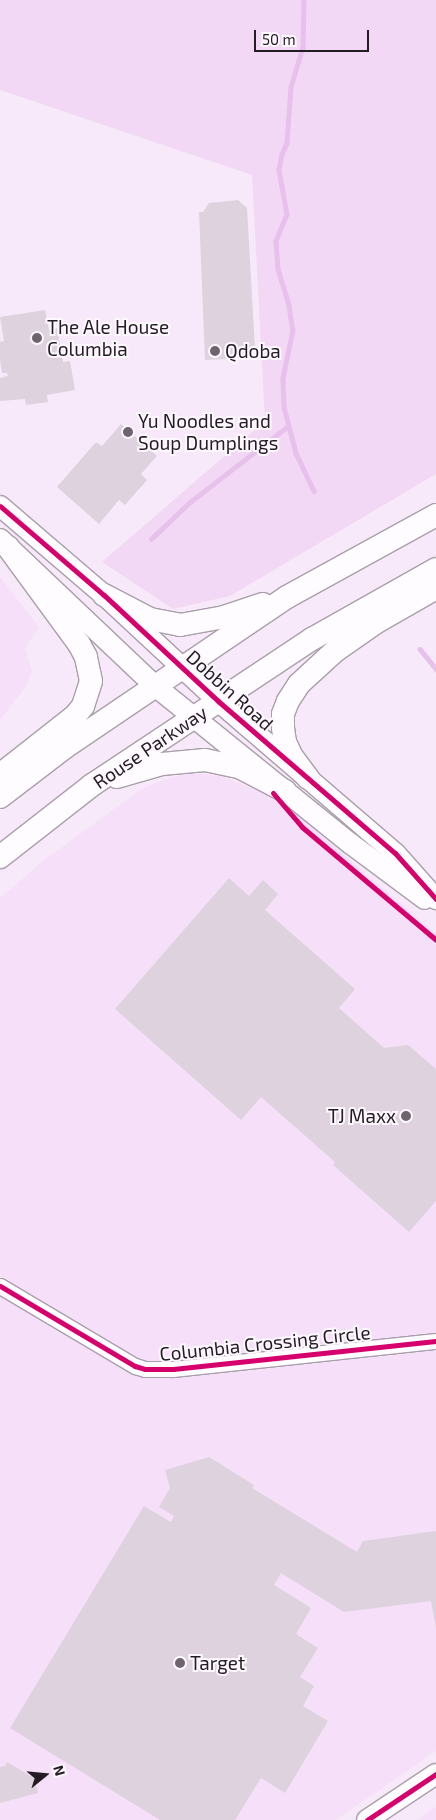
<!DOCTYPE html>
<html>
<head>
<meta charset="utf-8">
<style>
	body { margin:0 }
	#map { position:relative; width:436px; height:1820px; overflow:hidden; background:#f7e9f9; font-family:"Exo 2",sans-serif }
	div>[style] { position:absolute }
	.built>* { inset:0; background:#f6dff8 }
	.green>* { inset:0; background:#f2d8f4 }
	.stream>* { height:4.5px; margin:-2.25px; padding:0 2.25px; transform-origin:2.25px; border-radius:2.25px; background:#e8c0ec }
	.building>* { inset:0; background:#ded2df }
	.roads { filter:drop-shadow(1px 0 #a99faa) drop-shadow(-1px 0 #a99faa) drop-shadow(0 1px #a99faa) drop-shadow(0 -1px #a99faa) }
	.street>* { height:15px; margin:-7.5px; padding:0 7.5px; transform-origin:7.5px; border-radius:7.5px; background:#fefcfe }
	.secondary>* { height:20px; margin:-10px; padding:0 10px; transform-origin:10px; border-radius:10px; background:#fefcfe }
	.primary>* { height:22px; margin:-11px; padding:0 11px; transform-origin:11px; border-radius:11px; background:#fefcfe }
	.cycleway>* { height:5px; margin:-2.5px; padding:0 2.5px; transform-origin:2.5px; border-radius:2.5px; background:#d6006c }
	.dots>* { width:14px; height:14px; translate:-50% -50%; box-sizing:border-box; border:2px solid #fdf8fe; border-radius:50% }
	span { translate:-50% -50%; white-space:nowrap; text-align:center; line-height:1.15; -webkit-text-stroke:4px #fdf8fe; paint-order:stroke }
	.poi-label { font-size:19px; color:#241b25 }
	.left { translate:0 -50%; text-align:left }
	.right { translate:-100% -50%; text-align:right }
	.street-label { font-size:19px; color:#241b25 }
	.north { position:absolute; left:20px; top:1750px; width:50px; height:50px; -webkit-text-stroke:4px #fdf8fe; paint-order:stroke; rotate:73deg; font-size:14px; font-weight:700; line-height:20px; text-align:center; color:#241b25 }
	.north::after { content:''; display:block; margin:auto; width:18px; height:22px; background:#241b25; clip-path:polygon(50% 0,100% 100%,50% 72%,0 100%) }
	.scale { position:absolute; left:254px; top:30px; width:115px; height:22px; box-sizing:border-box; border:2px solid #241b25; border-top:0; padding-left:6px; font-size:15px; line-height:18px; white-space:nowrap; color:#241b25; -webkit-text-stroke:4px #fdf8fe; paint-order:stroke }
</style>
</head>
<body>
<div id="map">
	<div class="built">
		<div style="clip-path:polygon(0 577px,39px 627px,25px 649px,32px 671px,27px 685px,0 720px)"></div>
		<div style="clip-path:polygon(188px 773px,221px 776px,262px 792px,296px 814px,436px 934px,436px 1751px,336px 1820px,0 1820px,0 898px,42px 862px,137px 792px,154px 783px)"></div>
		<div style="clip-path:polygon(436px 1807px,436px 1820px,417px 1820px)"></div>
	</div>
	<div class="green">
		<div style="clip-path:polygon(0 0,436px 0,436px 474px,230px 596px,173px 609px,102px 562px,265px 421px,252px 175px,0 90px)"></div>
	</div>
	<div class="stream">
		<div style="left:304px;top:0;width:47px;rotate:91.2deg"></div>
		<div style="left:303px;top:47px;width:42px;rotate:106.7deg"></div>
		<div style="left:291px;top:87px;width:56px;rotate:94.1deg"></div>
		<div style="left:287px;top:143px;width:12px;rotate:114deg"></div>
		<div style="left:282px;top:154px;width:16px;rotate:101deg"></div>
		<div style="left:279px;top:170px;width:45px;rotate:79.7deg"></div>
		<div style="left:287px;top:214px;width:29px;rotate:112deg"></div>
		<div style="left:276px;top:241px;width:28px;rotate:86deg"></div>
		<div style="left:278px;top:269px;width:39px;rotate:73deg"></div>
		<div style="left:289px;top:306px;width:24px;rotate:81deg"></div>
		<div style="left:293px;top:330px;width:49px;rotate:101.8deg"></div>
		<div style="left:283px;top:378px;width:29px;rotate:88deg"></div>
		<div style="left:284px;top:407px;width:48px;rotate:75.4deg"></div>
		<div style="left:296px;top:453px;width:42px;rotate:64.7deg"></div>
		<div style="left:151px;top:539px;width:54px;rotate:-43.5deg"></div>
		<div style="left:190px;top:502px;width:124px;rotate:-37.8deg"></div>
		<div style="left:420px;top:649px;width:26px;rotate:51deg"></div>
	</div>
	<div class="building">
		<div style="clip-path:polygon(238px 200px,247px 208px,255px 349px,248px 358px,205px 360px,199px 212px,203px 212px,209px 203px)"></div>
		<div style="clip-path:polygon(45px 310px,49px 330px,57px 328px,63px 362px,70px 361px,75px 390px,47px 395px,48px 402px,26px 405px,25px 399px,0 401px,0 378px,8px 376px,7px 373px,2px 373px,0 359px,0 342px,4px 341px,0 317px)"></div>
		<div style="clip-path:polygon(121px 424px,157px 456px,141px 474px,147px 480px,125px 505px,119px 500px,99px 524px,57px 487px,96px 442px,102px 446px)"></div>
		<div style="clip-path:polygon(229px 878px,249px 896px,263px 880px,278px 894px,265px 910px,355px 989px,339px 1008px,384px 1048px,408px 1045px,436px 1069px,436px 1201px,409px 1232px,333px 1165px,335px 1162px,261px 1097px,241px 1120px,115px 1009px)"></div>
		<div style="clip-path:polygon(209px 1457px,254px 1485px,252px 1488px,357px 1552px,363px 1541px,436px 1531px,436px 1628px,431px 1601px,344px 1612px,281px 1573px,274px 1585px,311px 1608px,296px 1634px,318px 1648px,300px 1677px,314px 1686px,303px 1706px,328px 1721px,285px 1793px,261px 1778px,235px 1820px,160px 1820px,10px 1728px,144px 1506px,171px 1522px,174px 1516px,159px 1507px,170px 1488px,165px 1470px)"></div>
		<div style="clip-path:polygon(7px 1762px,34px 1778px,38px 1793px,0 1803px,0 1767px,5px 1766px)"></div>
	</div>
	<div class="roads">
		<div class="street">
			<div style="left:0;top:1286px;width:157px;rotate:30.7deg"></div>
			<div style="left:135px;top:1366px;width:10px;rotate:17deg"></div>
			<div style="left:145px;top:1369px;width:28px"></div>
			<div style="left:173px;top:1369px;width:264px;rotate:-6.1deg"></div>
		</div>
		<div class="secondary">
			<div style="left:0;top:506px;width:137px;rotate:40.6deg"></div>
			<div style="left:104px;top:595px;width:156px;rotate:42.9deg"></div>
			<div style="left:218px;top:701px;width:233px;rotate:40.7deg"></div>
			<div style="left:395px;top:853px;width:62px;rotate:48.3deg"></div>
			<div style="left:0;top:539px;width:214px;rotate:43.5deg"></div>
			<div style="left:155px;top:686px;width:252px;rotate:38.9deg"></div>
			<div style="left:351px;top:844px;width:92px;rotate:36.6deg"></div>
			<div style="left:367px;top:1820px;width:83px;rotate:-33.7deg"></div>
		</div>
		<div class="primary">
			<div style="left:104px;top:595px;width:52px;rotate:27.6deg"></div>
			<div style="left:150px;top:619px;width:31px;rotate:11deg"></div>
			<div style="left:180px;top:625px;width:45px;rotate:-10.3deg"></div>
			<div style="left:224px;top:617px;width:41px;rotate:-18.4deg"></div>
			<div style="left:0;top:775px;width:95px;rotate:-38.2deg"></div>
			<div style="left:75px;top:716px;width:13px;rotate:-51deg"></div>
			<div style="left:83px;top:706px;width:26px;rotate:-72deg"></div>
			<div style="left:91px;top:681px;width:25px;rotate:-102deg"></div>
			<div style="left:86px;top:657px;width:15px;rotate:-118deg"></div>
			<div style="left:79px;top:644px;width:120px;rotate:-126.2deg"></div>
			<div style="left:117px;top:777px;width:47px;rotate:-16.1deg"></div>
			<div style="left:162px;top:764px;width:43px;rotate:-5.3deg"></div>
			<div style="left:205px;top:760px;width:35px;rotate:12deg"></div>
			<div style="left:239px;top:767px;width:52px;rotate:27.6deg"></div>
			<div style="left:308px;top:778px;width:26px;rotate:-127deg"></div>
			<div style="left:292px;top:757px;width:17px;rotate:-115deg"></div>
			<div style="left:285px;top:742px;width:15px;rotate:-98deg"></div>
			<div style="left:283px;top:727px;width:13px;rotate:-90deg"></div>
			<div style="left:283px;top:714px;width:14px;rotate:-69deg"></div>
			<div style="left:288px;top:701px;width:20px;rotate:-57deg"></div>
			<div style="left:299px;top:684px;width:49px;rotate:-42.5deg"></div>
			<div style="left:335px;top:651px;width:49px;rotate:-35deg"></div>
			<div style="left:375px;top:623px;width:70px;rotate:-29.8deg"></div>
			<div style="left:0;top:797px;width:81px;rotate:-37.4deg"></div>
			<div style="left:64px;top:748px;width:269px;rotate:-34.1deg"></div>
			<div style="left:287px;top:597px;width:170px;rotate:-28.8deg"></div>
			<div style="left:0;top:857px;width:117px;rotate:-38deg"></div>
			<div style="left:92px;top:785px;width:264px;rotate:-33.6deg"></div>
			<div style="left:312px;top:639px;width:142px;rotate:-29.4deg"></div>
		</div>
	</div>
	<div class="cycleway">
		<div style="left:0;top:506px;width:137px;rotate:40.6deg"></div>
		<div style="left:104px;top:595px;width:156px;rotate:42.9deg"></div>
		<div style="left:218px;top:701px;width:233px;rotate:40.7deg"></div>
		<div style="left:395px;top:853px;width:62px;rotate:48.3deg"></div>
		<div style="left:273px;top:793px;width:45px;rotate:49.5deg"></div>
		<div style="left:302px;top:827px;width:175px;rotate:40.1deg"></div>
		<div style="left:0;top:1286px;width:157px;rotate:30.7deg"></div>
		<div style="left:135px;top:1366px;width:10px;rotate:17deg"></div>
		<div style="left:145px;top:1369px;width:28px"></div>
		<div style="left:173px;top:1369px;width:264px;rotate:-6.1deg"></div>
		<div style="left:367px;top:1820px;width:83px;rotate:-33.7deg"></div>
	</div>
	<div class="dots">
		<div style="left:37px;top:338px;background:#6e636f"></div>
		<div style="left:215px;top:351px;background:#6e636f"></div>
		<div style="left:128px;top:432px;background:#6e636f"></div>
		<div style="left:406px;top:1116px;background:#6e636f"></div>
		<div style="left:180px;top:1663px;background:#6e636f"></div>
	</div>
	<div class="poi-label">
		<span class="left" style="left:47px;top:338px">The Ale House<br>Columbia</span>
		<span class="left" style="left:225px;top:351px">Qdoba</span>
		<span class="left" style="left:138px;top:432px">Yu Noodles and<br>Soup Dumplings</span>
		<span class="right" style="left:396px;top:1116px">TJ Maxx</span>
		<span class="left" style="left:190px;top:1663px">Target</span>
	</div>
	<div class="street-label">
		<span style="left:230px;top:690px;rotate:42deg">Dobbin Road</span>
		<span style="left:150px;top:747px;rotate:-34deg">Rouse Parkway</span>
		<span style="left:265px;top:1343px;rotate:-6deg">Columbia Crossing Circle</span>
	</div>
	<div class="north">N</div>
	<div class="scale">50 m</div>
</div>
</body>
</html>
